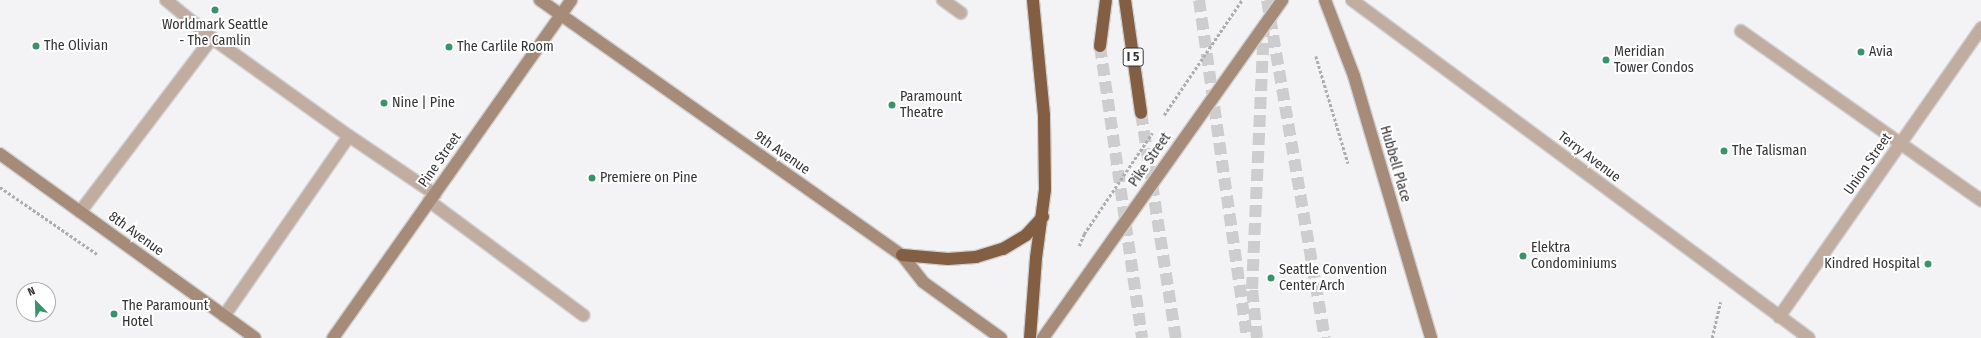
<!DOCTYPE html>
<html>
<head>
<meta charset="utf-8">
<style>
	body { margin:0 }
	#map { position:relative; width:1981px; height:338px; overflow:hidden; background:#f3f3f5; font-family:"Fira Sans Condensed",sans-serif }
	div>[style] { position:absolute }
	.highway-tunnel>* { height:12px; margin-top:-6px; transform-origin:0; background:repeating-linear-gradient(90deg,#cdcdce 0 12px,transparent 0 18px) }
	.path>* { height:2.5px; margin-top:-1.25px; transform-origin:0; background:repeating-linear-gradient(90deg,#adadae 0 3px,transparent 0 5px) }
	.roads { filter:drop-shadow(1px 0 #d0d0d2) drop-shadow(-1px 0 #d0d0d2) drop-shadow(0 1px #d0d0d2) drop-shadow(0 -1px #d0d0d2) }
	.lane>* { height:12px; margin:-6px; padding:0 6px; transform-origin:6px; border-radius:6px; background:#c0ada0 }
	.street>* { height:12px; margin:-6px; padding:0 6px; transform-origin:6px; border-radius:6px; background:#c0ada0 }
	.secondary>* { height:12px; margin:-6px; padding:0 6px; transform-origin:6px; border-radius:6px; background:#a68b78 }
	.highway>* { height:12px; margin:-6px; padding:0 6px; transform-origin:6px; border-radius:6px; background:#835e42 }
	.dots>* { width:11px; height:11px; translate:-50% -50%; box-sizing:border-box; border:2px solid #fff; border-radius:50% }
	span { translate:-50% -50%; white-space:nowrap; text-align:center; line-height:1.15; -webkit-text-stroke:4px #fff; paint-order:stroke }
	.shield-label span { padding:1px 3px; background:#fff; border:1px solid; border-radius:3px; -webkit-text-stroke-width:0 }
	.shield-label { font-size:13px; color:#333334; font-weight:700 }
	.poi-label { font-size:14px; color:#333334 }
	.left { translate:0 -50%; text-align:left }
	.right { translate:-100% -50%; text-align:right }
	.street-label { font-size:14px; color:#333334 }
	.north { position:absolute; left:16px; top:282px; width:40px; height:40px; box-sizing:border-box; background:#fff; border:1px solid #adadae; border-radius:50%; rotate:337deg; font-size:11px; font-weight:700; line-height:16px; text-align:center; color:#333334 }
	.north::after { content:''; display:block; margin:auto; width:14px; height:18px; background:#39936a; clip-path:polygon(50% 0,100% 100%,50% 72%,0 100%) }
</style>
</head>
<body>
<div id="map">
	<div class="highway-tunnel">
		<div style="left:1199px;top:0;width:341px;rotate:81.9deg"></div>
		<div style="left:1267px;top:0;width:343px;rotate:80.3deg"></div>
		<div style="left:1100px;top:46px;width:295px;rotate:81.8deg"></div>
		<div style="left:1141px;top:113px;width:228px;rotate:81.2deg"></div>
		<div style="left:1257px;top:338px;width:49px;rotate:-95.8deg"></div>
		<div style="left:1252px;top:289px;width:267px;rotate:-87.4deg"></div>
	</div>
	<div class="path">
		<div style="left:1316px;top:56px;width:112px;rotate:73.3deg"></div>
		<div style="left:1164px;top:115px;width:139px;rotate:-55.9deg"></div>
		<div style="left:0;top:187px;width:118px;rotate:34.6deg"></div>
		<div style="left:1079px;top:246px;width:13px;rotate:-67deg"></div>
		<div style="left:1084px;top:234px;width:122px;rotate:-56deg"></div>
		<div style="left:1712px;top:338px;width:37px;rotate:-77deg"></div>
	</div>
	<div class="roads">
		<div class="lane">
			<div style="left:166px;top:0;width:60px;rotate:39.6deg"></div>
			<div style="left:943px;top:0;width:22px;rotate:36deg"></div>
			<div style="left:1741px;top:31px;width:294px;rotate:35.2deg"></div>
			<div style="left:429px;top:201px;width:192px;rotate:36.5deg"></div>
			<div style="left:80px;top:212px;width:218px;rotate:-52.8deg"></div>
			<div style="left:212px;top:38px;width:168px;rotate:35.6deg"></div>
			<div style="left:349px;top:136px;width:104px;rotate:34deg"></div>
			<div style="left:224px;top:316px;width:219px;rotate:-55.2deg"></div>
		</div>
		<div class="street">
			<div style="left:1352px;top:0;width:568px;rotate:36.49deg"></div>
			<div style="left:1779px;top:317px;width:353px;rotate:-55deg"></div>
		</div>
		<div class="secondary">
			<div style="left:540px;top:0;width:443px;rotate:35.2deg"></div>
			<div style="left:902px;top:255px;width:34px;rotate:52deg"></div>
			<div style="left:923px;top:282px;width:96px;rotate:35.7deg"></div>
			<div style="left:1325px;top:0;width:81px;rotate:69.1deg"></div>
			<div style="left:1354px;top:76px;width:273px;rotate:73.6deg"></div>
			<div style="left:0;top:154px;width:314px;rotate:35.8deg"></div>
			<div style="left:333px;top:338px;width:413px;rotate:-54.8deg"></div>
			<div style="left:1043px;top:338px;width:414px;rotate:-54.7deg"></div>
		</div>
		<div class="highway">
			<div style="left:1125px;top:0;width:114px;rotate:81.9deg"></div>
			<div style="left:1100px;top:46px;width:46px;rotate:-82.6deg"></div>
			<div style="left:902px;top:255px;width:46px;rotate:5deg"></div>
			<div style="left:948px;top:259px;width:28px;rotate:-4deg"></div>
			<div style="left:976px;top:257px;width:28px;rotate:-17deg"></div>
			<div style="left:1003px;top:249px;width:27px;rotate:-31deg"></div>
			<div style="left:1026px;top:235px;width:25px;rotate:-47deg"></div>
			<div style="left:1030px;top:338px;width:80px;rotate:-85.7deg"></div>
			<div style="left:1036px;top:258px;width:69px;rotate:-82.5deg"></div>
			<div style="left:1045px;top:190px;width:75px;rotate:-90.8deg"></div>
			<div style="left:1044px;top:115px;width:116px;rotate:-95.5deg"></div>
		</div>
	</div>
	<div class="dots">
		<div style="left:215px;top:10px;background:#39936a"></div>
		<div style="left:36px;top:46px;background:#39936a"></div>
		<div style="left:449px;top:47px;background:#39936a"></div>
		<div style="left:1861px;top:52px;background:#39936a"></div>
		<div style="left:1606px;top:60px;background:#39936a"></div>
		<div style="left:384px;top:103px;background:#39936a"></div>
		<div style="left:892px;top:105px;background:#39936a"></div>
		<div style="left:1724px;top:151px;background:#39936a"></div>
		<div style="left:592px;top:178px;background:#39936a"></div>
		<div style="left:1523px;top:256px;background:#39936a"></div>
		<div style="left:1928px;top:264px;background:#39936a"></div>
		<div style="left:1271px;top:278px;background:#39936a"></div>
		<div style="left:114px;top:314px;background:#39936a"></div>
	</div>
	<div class="shield-label">
		<span style="left:1133px;top:57px">I 5</span>
	</div>
	<div class="poi-label">
		<span style="left:215px;top:33px">Worldmark Seattle<br>- The Camlin</span>
		<span class="left" style="left:44px;top:46px">The Olivian</span>
		<span class="left" style="left:457px;top:47px">The Carlile Room</span>
		<span class="left" style="left:1614px;top:60px">Meridian<br>Tower Condos</span>
		<span class="left" style="left:1869px;top:52px">Avia</span>
		<span class="left" style="left:900px;top:105px">Paramount<br>Theatre</span>
		<span class="left" style="left:392px;top:103px">Nine | Pine</span>
		<span class="left" style="left:1732px;top:151px">The Talisman</span>
		<span class="left" style="left:600px;top:178px">Premiere on Pine</span>
		<span class="left" style="left:1531px;top:256px">Elektra<br>Condominiums</span>
		<span class="right" style="left:1920px;top:264px">Kindred Hospital</span>
		<span class="left" style="left:1279px;top:278px">Seattle Convention<br>Center Arch</span>
		<span class="left" style="left:122px;top:314px">The Paramount<br>Hotel</span>
	</div>
	<div class="street-label">
		<span style="left:782px;top:153px;rotate:35deg">9th Avenue</span>
		<span style="left:1589px;top:157px;rotate:37deg">Terry Avenue</span>
		<span style="left:440px;top:160px;rotate:-55deg">Pine Street</span>
		<span style="left:1150px;top:160px;rotate:-55deg">Pike Street</span>
		<span style="left:1395px;top:164px;rotate:74deg">Hubbell Place</span>
		<span style="left:1868px;top:164px;rotate:-55deg">Union Street</span>
		<span style="left:136px;top:234px;rotate:36deg">8th Avenue</span>
	</div>
	<div class="north">N</div>
</div>
</body>
</html>
